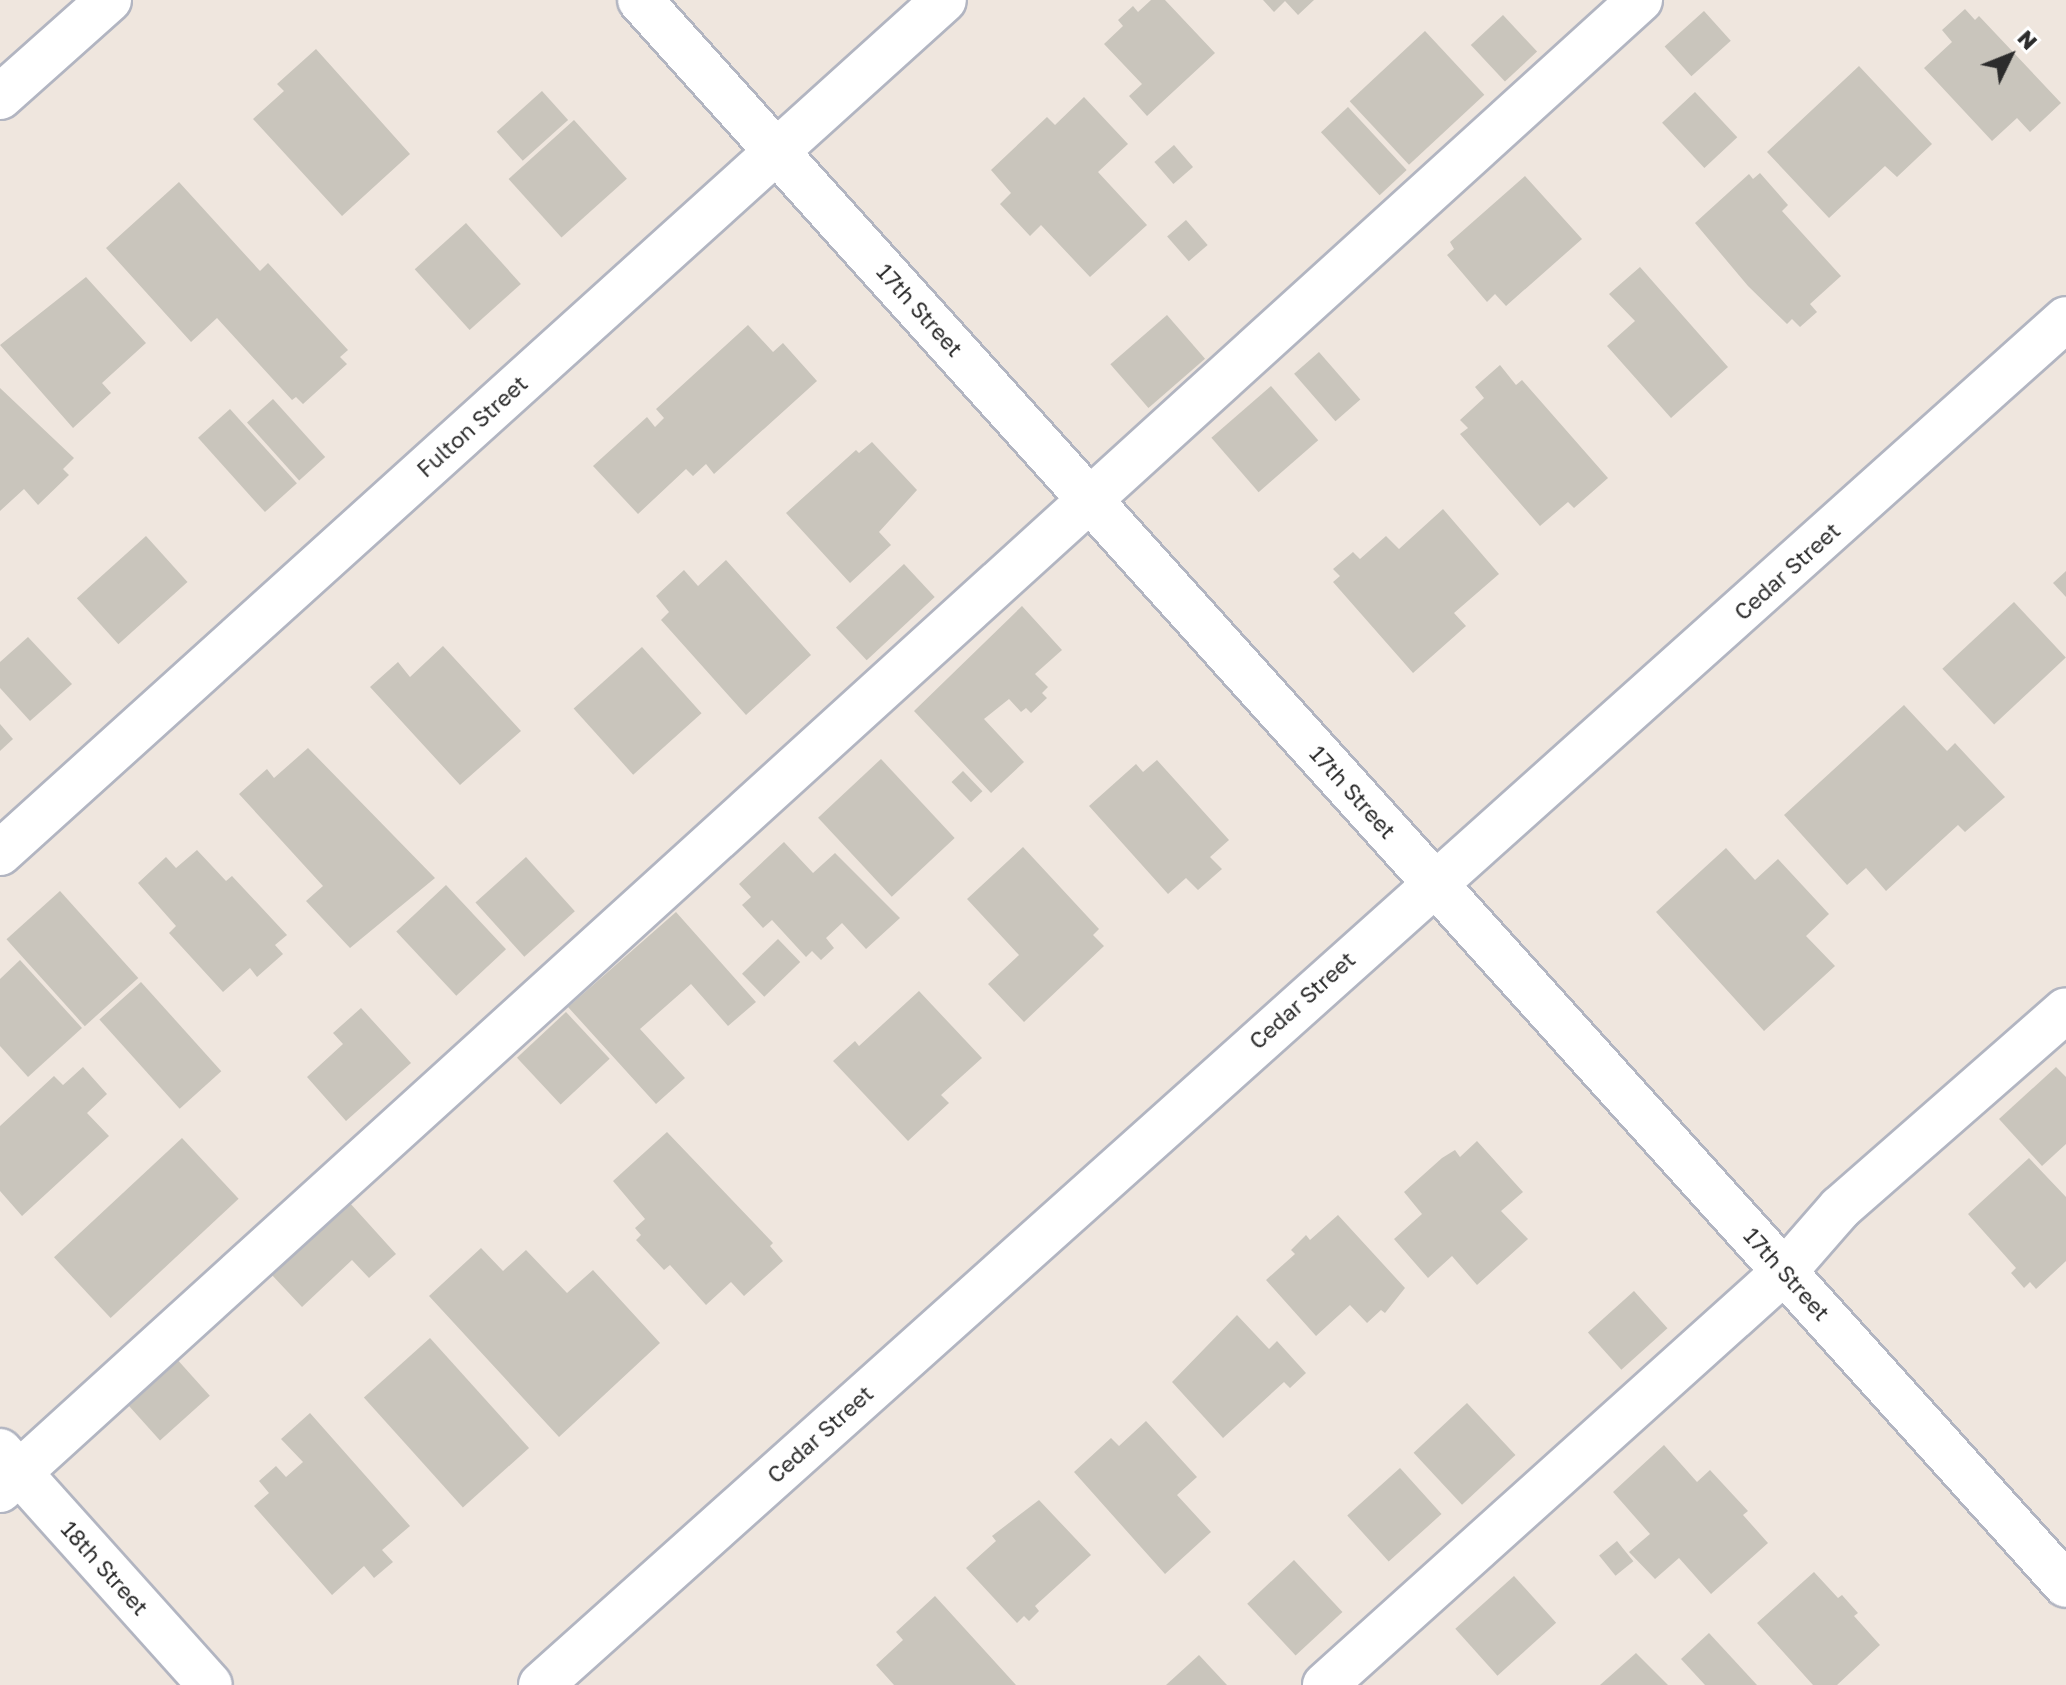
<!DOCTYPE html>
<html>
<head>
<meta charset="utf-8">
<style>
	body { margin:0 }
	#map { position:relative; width:2066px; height:1685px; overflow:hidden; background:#efe6de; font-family:"Golos Text",sans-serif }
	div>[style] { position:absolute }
	.building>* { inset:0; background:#c9c5bc; transform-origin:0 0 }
	.roads { filter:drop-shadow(2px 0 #b2b5c1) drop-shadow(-2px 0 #b2b5c1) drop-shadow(0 2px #b2b5c1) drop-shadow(0 -2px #b2b5c1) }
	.minor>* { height:44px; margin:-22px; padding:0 22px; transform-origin:22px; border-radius:22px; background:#fff }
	span { translate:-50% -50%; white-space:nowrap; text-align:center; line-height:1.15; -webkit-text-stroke:6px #fff; paint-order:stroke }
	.street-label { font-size:22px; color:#2c2c2c }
	.north { position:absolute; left:1970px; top:16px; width:80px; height:80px; -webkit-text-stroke:6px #fff; paint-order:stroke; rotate:47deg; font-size:22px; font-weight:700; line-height:32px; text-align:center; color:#2c2c2c }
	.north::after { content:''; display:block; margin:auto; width:28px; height:36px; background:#2c2c2c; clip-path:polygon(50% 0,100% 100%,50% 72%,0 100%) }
</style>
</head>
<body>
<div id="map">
	<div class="building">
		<div style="clip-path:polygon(1151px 0,1165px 0,1215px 53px,1147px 116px,1129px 96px,1142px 84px,1104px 44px,1123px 26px,1118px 20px,1133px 6px,1138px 12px)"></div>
		<div style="clip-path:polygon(1263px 0,1314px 0,1298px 15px,1285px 1px,1274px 12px)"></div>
		<div style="clip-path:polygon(1965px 9px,1975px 20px,1979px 16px,2061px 103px,2030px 132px,2017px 118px,1992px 141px,1924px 68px,1952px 42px,1942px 30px)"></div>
		<div style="left:1704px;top:11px;width:40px;height:53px;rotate:48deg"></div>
		<div style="left:1503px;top:15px;width:50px;height:44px;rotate:47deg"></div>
		<div style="left:1425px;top:31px;width:87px;height:103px;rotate:47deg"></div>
		<div style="clip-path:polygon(316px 49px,410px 154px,342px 216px,253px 119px,284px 91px,277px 84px)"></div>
		<div style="clip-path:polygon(1859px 66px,1932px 144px,1897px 177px,1885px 166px,1829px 218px,1767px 152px)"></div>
		<div style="left:542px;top:91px;width:39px;height:61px;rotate:48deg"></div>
		<div style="left:1695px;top:92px;width:62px;height:45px;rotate:47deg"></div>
		<div style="clip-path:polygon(1084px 97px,1128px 144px,1098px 172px,1147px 225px,1090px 277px,1041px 225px,1030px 236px,1000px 204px,1011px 193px,991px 170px,1047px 117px,1055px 125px)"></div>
		<div style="left:1348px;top:107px;width:86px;height:37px;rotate:47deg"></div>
		<div style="left:574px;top:120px;width:79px;height:88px;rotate:48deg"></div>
		<div style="left:1174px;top:145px;width:29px;height:26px;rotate:49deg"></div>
		<div style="clip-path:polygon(1760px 173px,1788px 205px,1782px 211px,1841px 276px,1810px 304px,1817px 312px,1800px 327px,1792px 319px,1787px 324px,1748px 286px,1695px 223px,1749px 174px,1753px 179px)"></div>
		<div style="clip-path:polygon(1525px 176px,1582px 239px,1506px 306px,1495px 294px,1487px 302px,1447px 255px,1454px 249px,1450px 242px)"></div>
		<div style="clip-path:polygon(179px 182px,260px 271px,268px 263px,348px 350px,340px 357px,347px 364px,303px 404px,296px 397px,292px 400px,217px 318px,191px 342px,106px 248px)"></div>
		<div style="left:1186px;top:220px;width:33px;height:25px;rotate:49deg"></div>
		<div style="left:466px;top:223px;width:82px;height:69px;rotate:48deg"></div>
		<div style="clip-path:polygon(1640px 267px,1728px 367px,1671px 418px,1607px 346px,1635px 321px,1609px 294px)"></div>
		<div style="clip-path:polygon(86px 277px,146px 343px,102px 383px,111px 393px,73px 428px,0 345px)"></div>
		<div style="left:1167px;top:315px;width:58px;height:75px;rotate:49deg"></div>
		<div style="clip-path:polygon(748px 325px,773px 352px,783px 343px,817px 381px,714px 474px,706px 464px,693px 476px,686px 469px,638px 514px,593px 466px,647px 417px,655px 427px,664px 418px,656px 409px)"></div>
		<div style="left:1319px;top:352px;width:63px;height:33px;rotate:49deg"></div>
		<div style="clip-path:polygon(1500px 365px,1516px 385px,1522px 380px,1608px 478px,1574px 508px,1568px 502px,1540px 526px,1460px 434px,1468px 428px,1460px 420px,1484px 398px,1475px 387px)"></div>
		<div style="left:1271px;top:386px;width:72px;height:79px;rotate:49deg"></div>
		<div style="clip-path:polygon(0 388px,74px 458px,63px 469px,69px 475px,38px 505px,24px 489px,0 511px)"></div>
		<div style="left:273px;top:399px;width:78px;height:35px;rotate:48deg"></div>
		<div style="left:230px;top:409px;width:100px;height:43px;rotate:48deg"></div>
		<div style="clip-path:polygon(872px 442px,917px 490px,879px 532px,891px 545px,850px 583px,786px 513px,856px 450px,859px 453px)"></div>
		<div style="clip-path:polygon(1443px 509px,1499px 574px,1454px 613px,1466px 626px,1413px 673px,1333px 582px,1340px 576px,1333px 569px,1353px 552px,1360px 559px,1386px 536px,1399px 549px)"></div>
		<div style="left:146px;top:536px;width:62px;height:93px;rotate:48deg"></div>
		<div style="clip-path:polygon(726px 560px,811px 655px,746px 715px,661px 620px,669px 612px,656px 596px,684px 570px,698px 586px)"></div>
		<div style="left:904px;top:564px;width:45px;height:93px;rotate:47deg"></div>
		<div style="clip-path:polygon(2066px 571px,2066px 597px,2053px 583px)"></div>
		<div style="left:2014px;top:602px;width:76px;height:98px;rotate:47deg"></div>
		<div style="clip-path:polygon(1022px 606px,1062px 650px,1035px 674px,1048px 687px,1042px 693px,1047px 698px,1031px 713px,1026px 708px,1021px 712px,1009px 699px,984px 719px,1024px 762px,991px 793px,914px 711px)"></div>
		<div style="clip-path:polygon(28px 637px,72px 684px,30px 721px,0 688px,0 662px)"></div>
		<div style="clip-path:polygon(443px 646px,521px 731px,460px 785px,370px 687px,398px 662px,410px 677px)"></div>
		<div style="left:642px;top:647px;width:89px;height:92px;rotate:48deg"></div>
		<div style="clip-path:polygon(1904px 705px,1947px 751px,1955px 743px,2005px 797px,1965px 832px,1958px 825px,1886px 891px,1866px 868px,1847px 885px,1784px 815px)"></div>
		<div style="clip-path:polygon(0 724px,13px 739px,0 751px)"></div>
		<div style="clip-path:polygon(308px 748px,435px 878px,350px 948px,306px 901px,323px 886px,239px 794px,267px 769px,274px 778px)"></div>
		<div style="left:881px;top:759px;width:108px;height:86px;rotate:47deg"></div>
		<div style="clip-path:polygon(1157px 760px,1229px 840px,1210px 857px,1222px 869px,1198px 890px,1186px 878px,1168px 894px,1089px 806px,1136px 764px,1143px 772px)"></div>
		<div style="left:963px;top:771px;width:28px;height:16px;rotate:46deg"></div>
		<div style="clip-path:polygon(784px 842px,813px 873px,835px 853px,900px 918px,866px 949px,842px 923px,826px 938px,834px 948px,821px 960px,812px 951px,806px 957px,772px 920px,763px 928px,742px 905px,751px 897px,739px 884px)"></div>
		<div style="clip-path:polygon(1023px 847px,1099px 929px,1093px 935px,1104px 946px,1024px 1022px,988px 984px,1019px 955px,967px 899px)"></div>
		<div style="clip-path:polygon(1726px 848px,1755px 880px,1778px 859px,1829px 914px,1806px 936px,1835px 966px,1764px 1031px,1656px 912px)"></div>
		<div style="clip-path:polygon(197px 850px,226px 881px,232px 876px,287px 935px,275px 945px,283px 954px,257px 977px,250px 968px,223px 992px,169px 933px,176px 926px,138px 883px,166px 857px,176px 868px)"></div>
		<div style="left:526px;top:857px;width:73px;height:68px;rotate:48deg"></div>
		<div style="left:446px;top:885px;width:88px;height:68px;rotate:47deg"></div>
		<div style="left:60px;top:891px;width:117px;height:72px;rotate:48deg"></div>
		<div style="clip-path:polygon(676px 912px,756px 1002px,728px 1026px,691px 984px,640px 1029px,685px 1078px,656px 1104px,568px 1007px)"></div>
		<div style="left:778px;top:939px;width:32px;height:50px;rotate:46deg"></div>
		<div style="clip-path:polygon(20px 960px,82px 1028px,28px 1077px,0 1046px,0 979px)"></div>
		<div style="left:141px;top:982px;width:120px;height:56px;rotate:48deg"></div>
		<div style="clip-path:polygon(919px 991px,982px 1058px,941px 1095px,949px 1103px,908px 1141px,833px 1061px,855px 1041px,859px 1046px)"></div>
		<div style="clip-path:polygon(361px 1008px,411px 1063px,346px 1121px,307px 1077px,343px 1044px,333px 1033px)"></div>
		<div style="left:566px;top:1012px;width:64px;height:67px;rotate:47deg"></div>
		<div style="clip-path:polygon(83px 1067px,107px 1094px,87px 1113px,109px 1136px,22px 1216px,0 1191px,0 1126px,54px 1076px,63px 1085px)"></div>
		<div style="clip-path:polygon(2056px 1067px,2066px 1077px,2066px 1144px,2042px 1166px,1999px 1119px)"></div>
		<div style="clip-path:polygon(667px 1132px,773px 1243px,770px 1246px,783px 1261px,744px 1296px,731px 1282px,706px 1305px,670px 1265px,664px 1270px,636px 1240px,641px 1235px,635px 1228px,645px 1219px,613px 1181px)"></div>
		<div style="left:182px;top:1138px;width:83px;height:175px;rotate:47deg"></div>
		<div style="clip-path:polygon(1477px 1141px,1523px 1192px,1501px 1211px,1528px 1239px,1477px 1285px,1452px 1256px,1428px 1278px,1394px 1239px,1422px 1214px,1404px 1192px,1442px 1158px,1455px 1150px,1460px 1157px)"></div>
		<div style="clip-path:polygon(2029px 1158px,2066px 1197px,2066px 1261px,2036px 1289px,2030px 1282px,2024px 1288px,2011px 1273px,2016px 1268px,1968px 1214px)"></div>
		<div style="clip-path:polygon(349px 1202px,396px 1254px,369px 1278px,352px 1260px,302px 1307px,271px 1274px)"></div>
		<div style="clip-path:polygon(1338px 1215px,1405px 1288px,1385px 1313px,1381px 1310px,1367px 1323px,1350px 1305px,1316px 1336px,1266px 1280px,1295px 1254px,1291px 1250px,1306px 1235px,1310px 1240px)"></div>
		<div style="clip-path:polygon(481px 1248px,503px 1271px,526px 1250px,567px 1293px,593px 1270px,660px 1343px,559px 1437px,429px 1296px)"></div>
		<div style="left:1634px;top:1291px;width:50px;height:62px;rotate:48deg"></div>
		<div style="clip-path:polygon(1237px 1315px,1269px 1349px,1277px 1341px,1306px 1373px,1290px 1388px,1284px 1382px,1223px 1438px,1172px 1382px)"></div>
		<div style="left:430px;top:1338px;width:148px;height:89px;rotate:48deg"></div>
		<div style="left:175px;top:1357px;width:52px;height:67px;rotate:48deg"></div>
		<div style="left:1467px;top:1403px;width:71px;height:73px;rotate:47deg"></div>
		<div style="clip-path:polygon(310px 1413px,410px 1526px,382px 1550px,393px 1562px,374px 1578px,364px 1566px,332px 1595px,254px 1506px,269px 1493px,259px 1481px,276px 1466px,286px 1477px,303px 1462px,281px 1439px)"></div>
		<div style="clip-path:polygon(1146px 1421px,1197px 1477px,1177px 1495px,1211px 1532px,1165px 1574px,1074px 1472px,1111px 1438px,1119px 1446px)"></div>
		<div style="clip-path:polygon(1664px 1445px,1697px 1482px,1710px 1470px,1748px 1511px,1743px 1515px,1768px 1543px,1711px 1594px,1679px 1558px,1655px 1579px,1629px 1552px,1650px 1534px,1613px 1492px)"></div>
		<div style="left:1400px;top:1468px;width:62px;height:71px;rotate:48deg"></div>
		<div style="clip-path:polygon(1039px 1500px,1091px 1555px,1035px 1606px,1039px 1611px,1029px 1621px,1024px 1616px,1017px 1623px,966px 1568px,996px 1541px,992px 1536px)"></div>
		<div style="left:1617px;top:1541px;width:26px;height:23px;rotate:51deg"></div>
		<div style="left:1294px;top:1560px;width:71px;height:64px;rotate:47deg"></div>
		<div style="clip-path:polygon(1814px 1572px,1838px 1598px,1842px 1595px,1858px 1613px,1854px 1616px,1880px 1645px,1837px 1685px,1813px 1685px,1757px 1623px)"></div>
		<div style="left:1514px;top:1576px;width:63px;height:79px;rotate:48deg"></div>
		<div style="clip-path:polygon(935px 1596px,1016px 1685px,894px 1685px,876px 1665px,903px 1640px,896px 1632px)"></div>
		<div style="clip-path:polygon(1709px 1633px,1757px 1685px,1705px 1685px,1681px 1659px)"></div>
		<div style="clip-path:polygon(1636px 1653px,1668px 1685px,1600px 1685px)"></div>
		<div style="clip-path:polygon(1199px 1655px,1227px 1685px,1166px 1685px)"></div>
	</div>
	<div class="roads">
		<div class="minor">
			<div style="left:640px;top:0;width:2132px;rotate:48.02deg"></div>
			<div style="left:0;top:97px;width:146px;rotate:-41.7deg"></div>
			<div style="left:0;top:853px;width:1272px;rotate:-42.1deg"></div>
			<div style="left:0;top:1451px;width:314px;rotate:48.1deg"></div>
			<div style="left:0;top:1490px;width:2216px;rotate:-42.26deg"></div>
			<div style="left:541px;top:1685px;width:2047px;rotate:-41.85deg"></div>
			<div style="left:1325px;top:1685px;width:619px;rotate:-41.99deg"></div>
			<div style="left:1785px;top:1271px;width:84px;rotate:-48.9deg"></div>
			<div style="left:1840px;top:1208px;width:300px;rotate:-41.2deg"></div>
		</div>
	</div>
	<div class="street-label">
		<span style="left:920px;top:310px;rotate:48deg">17th Street</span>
		<span style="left:472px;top:426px;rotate:-42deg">Fulton Street</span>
		<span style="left:1787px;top:571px;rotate:-42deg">Cedar Street</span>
		<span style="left:1353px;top:792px;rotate:48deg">17th Street</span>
		<span style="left:1302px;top:1000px;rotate:-42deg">Cedar Street</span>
		<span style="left:1787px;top:1274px;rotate:48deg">17th Street</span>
		<span style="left:820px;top:1434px;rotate:-42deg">Cedar Street</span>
		<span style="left:105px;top:1568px;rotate:48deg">18th Street</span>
	</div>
	<div class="north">N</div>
</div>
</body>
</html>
